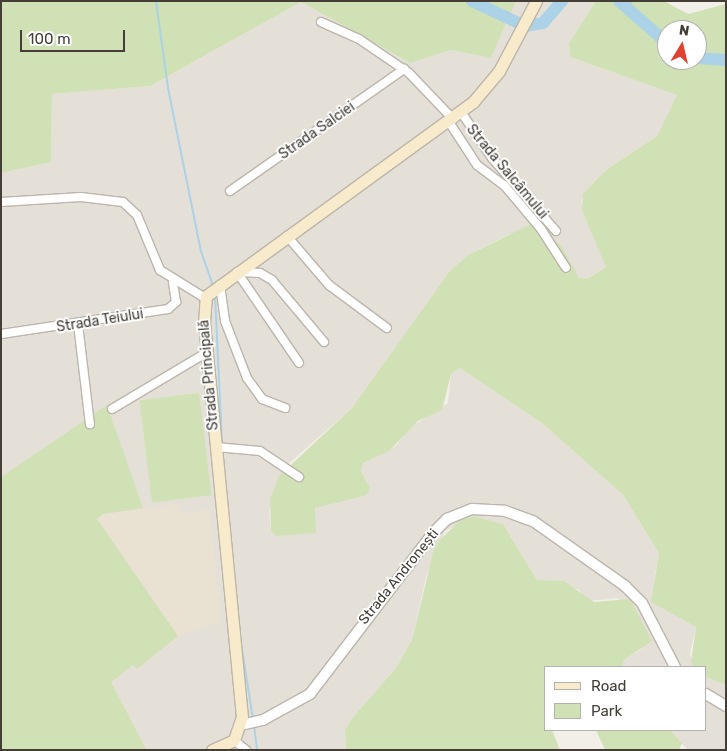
<!DOCTYPE html>
<html>
<head>
<meta charset="utf-8">
<style>
	body { margin:0 }
	#map { position:relative; width:727px; height:751px; overflow:hidden; background:#f2eee8; font-family:Rubik,sans-serif }
	div>[style] { position:absolute }
	.residential>* { inset:0; background:#e5e0d7 }
	.education>* { inset:0; background:#e9e2d3 }
	.green>* { inset:0; background:#d0e1b5; transform-origin:0 0 }
	.stream>* { height:2px; margin:-1px; padding:0 1px; transform-origin:1px; border-radius:1px; background:#abd2e7 }
	.river>* { height:12px; margin:-6px; padding:0 6px; transform-origin:6px; border-radius:6px; background:#abd2e7 }
	.roads { filter:drop-shadow(1px 0 #bcb5ab) drop-shadow(-1px 0 #bcb5ab) drop-shadow(0 1px #bcb5ab) drop-shadow(0 -1px #bcb5ab) }
	.minor>* { height:8px; margin:-4px; padding:0 4px; transform-origin:4px; border-radius:4px; background:#fff }
	.tertiary>* { height:10px; margin:-5px; padding:0 5px; transform-origin:5px; border-radius:5px; background:#fff }
	.secondary>* { height:11px; margin:-5.5px; padding:0 5.5px; transform-origin:5.5px; border-radius:5.5px; background:#f8ebcc }
	span { translate:-50% -50%; white-space:nowrap; text-align:center; line-height:1.15; -webkit-text-stroke:4px #fff; paint-order:stroke }
	.street-label { font-size:14px; color:#443e37 }
	.frame { position:absolute; inset:0; border:2px solid #443e37; pointer-events:none }
	.legend { position:absolute; left:544px; top:666px; width:162px; height:65px; box-sizing:border-box; background:#fff; border:1px solid #b4b2af; margin:0; padding:6px 9px; list-style:none; font-size:15px; color:#443e37 }
	.legend li { display:flex; align-items:center; gap:10px; height:25px }
	.legend b { width:25px; border:1px solid #b4b2af }
	.north { position:absolute; left:657px; top:20px; width:50px; height:50px; box-sizing:border-box; background:#fff; border:1px solid #b4b2af; border-radius:50%; rotate:9deg; font-size:14px; font-weight:700; line-height:20px; text-align:center; color:#443e37 }
	.north::after { content:''; display:block; margin:auto; width:18px; height:22px; background:#e04131; clip-path:polygon(50% 0,100% 100%,50% 72%,0 100%) }
	.scale { position:absolute; left:20px; top:30px; width:105px; height:22px; box-sizing:border-box; border:2px solid #443e37; border-top:0; padding-left:6px; font-size:15px; line-height:18px; white-space:nowrap; color:#443e37; -webkit-text-stroke:4px #fff; paint-order:stroke }
</style>
</head>
<body>
<div id="map">
	<div class="residential">
		<div style="clip-path:polygon(516px 1px,596px 1px,569px 43px,570px 57px,677px 95px,657px 136px,606px 170px,581px 201px,606px 267px,587px 279px,579px 278px,548px 231px,507px 235px,468px 255px,449px 272px,352px 408px,288px 464px,269px 510px,271px 531px,273px 534px,317px 507px,368px 484px,361px 471px,363px 463px,396px 446px,408px 429px,448px 403px,451px 374px,460px 368px,543px 424px,623px 495px,659px 553px,654px 580px,684px 620px,696px 627px,690px 654px,694px 667px,622px 667px,624px 660px,643px 648px,618px 598px,588px 601px,579px 590px,557px 581px,537px 580px,503px 524px,474px 516px,445px 531px,426px 577px,412px 640px,396px 668px,353px 717px,345px 730px,346px 750px,1px 750px,1px 173px,51px 162px,52px 94px,150px 86px,301px 2px,410px 63px,451px 50px,491px 58px)"></div>
		<div style="clip-path:polygon(706px 677px,726px 685px,726px 750px,688px 750px,670px 730px,706px 730px)"></div>
	</div>
	<div class="education">
		<div style="clip-path:polygon(179px 504px,181px 514px,209px 510px,221px 622px,178px 636px,97px 519px,103px 514px)"></div>
	</div>
	<div class="green">
		<div style="clip-path:polygon(1px 1px,516px 1px,491px 58px,451px 50px,410px 63px,301px 2px,150px 86px,52px 94px,51px 162px,1px 173px)"></div>
		<div style="clip-path:polygon(evenodd,596px 1px,664px 1px,688px 14px,726px 4px,726px 685px,706px 677px,706px 667px,694px 667px,691px 662px,696px 627px,651px 602px,659px 553px,623px 495px,543px 424px,460px 368px,451px 374px,442px 410px,418px 421px,389px 451px,363px 463px,361px 471px,370px 488px,367px 495px,315px 508px,316px 533px,276px 536px,271px 531px,270px 499px,279px 476px,352px 408px,449px 272px,468px 255px,535px 222px,562px 247px,579px 278px,587px 279px,606px 267px,582px 210px,583px 194px,606px 170px,657px 136px,677px 95px,570px 57px,569px 43px,596px 1px,667px 30px,697px 30px,697px 60px,667px 60px,667px 30px)"></div>
		<div style="left:199px;top:393px;width:103px;height:60px;rotate:83deg"></div>
		<div style="clip-path:polygon(107px 405px,143px 508px,103px 514px,97px 519px,178px 636px,137px 669px,133px 665px,111px 682px,146px 749px,1px 750px,1px 477px)"></div>
		<div style="clip-path:polygon(474px 516px,503px 524px,537px 580px,564px 581px,594px 602px,630px 599px,652px 641px,624px 660px,622px 667px,546px 667px,546px 730px,552px 730px,560px 750px,346px 750px,345px 730px,353px 717px,396px 668px,412px 640px,435px 545px,460px 520px)"></div>
		<div style="clip-path:polygon(596px 730px,670px 730px,682px 743px,679px 750px,605px 750px)"></div>
	</div>
	<div class="stream">
		<div style="left:156px;top:1px;width:88px;rotate:82.1deg"></div>
		<div style="left:168px;top:88px;width:166px;rotate:78.6deg"></div>
		<div style="left:201px;top:251px;width:36px;rotate:71deg"></div>
		<div style="left:628px;top:6px;width:6px;rotate:-51deg"></div>
		<div style="left:215px;top:295px;width:150px;rotate:87.3deg"></div>
		<div style="left:222px;top:449px;width:63px;rotate:84.6deg"></div>
		<div style="left:232px;top:554px;width:57px;rotate:85deg"></div>
		<div style="left:239px;top:631px;width:88px;rotate:80.9deg"></div>
		<div style="left:254px;top:725px;width:25px;rotate:83deg"></div>
	</div>
	<div class="river">
		<div style="left:472px;top:1px;width:59px;rotate:25.3deg"></div>
		<div style="left:525px;top:26px;width:18px;rotate:-9deg"></div>
		<div style="left:543px;top:23px;width:29px;rotate:-49deg"></div>
		<div style="left:619px;top:1px;width:64px;rotate:41.2deg"></div>
		<div style="left:697px;top:58px;width:29px;rotate:4deg"></div>
	</div>
	<div class="roads">
		<div class="minor">
			<div style="left:321px;top:22px;width:42px;rotate:24.1deg"></div>
			<div style="left:359px;top:39px;width:60px;rotate:34.2deg"></div>
			<div style="left:409px;top:73px;width:64px;rotate:46.3deg"></div>
			<div style="left:461px;top:112px;width:55px;rotate:56deg"></div>
			<div style="left:492px;top:158px;width:97px;rotate:48.8deg"></div>
			<div style="left:449px;top:122px;width:51px;rotate:56.9deg"></div>
			<div style="left:477px;top:165px;width:34px;rotate:37deg"></div>
			<div style="left:504px;top:185px;width:57px;rotate:49.9deg"></div>
			<div style="left:541px;top:229px;width:46px;rotate:57.3deg"></div>
			<div style="left:230px;top:191px;width:213px;rotate:-35deg"></div>
			<div style="left:1px;top:202px;width:80px;rotate:-3.6deg"></div>
			<div style="left:81px;top:197px;width:42px;rotate:6.8deg"></div>
			<div style="left:123px;top:202px;width:19px;rotate:43deg"></div>
			<div style="left:137px;top:215px;width:60px;rotate:67.3deg"></div>
			<div style="left:160px;top:270px;width:53px;rotate:31.9deg"></div>
			<div style="left:287px;top:236px;width:65px;rotate:49.4deg"></div>
			<div style="left:329px;top:285px;width:72px;rotate:36.6deg"></div>
			<div style="left:237px;top:272px;width:110px;rotate:55.7deg"></div>
			<div style="left:239px;top:272px;width:21px;rotate:3deg"></div>
			<div style="left:260px;top:273px;width:14px;rotate:30deg"></div>
			<div style="left:272px;top:280px;width:81px;rotate:50deg"></div>
			<div style="left:220px;top:285px;width:36px;rotate:82deg"></div>
			<div style="left:225px;top:321px;width:61px;rotate:68.9deg"></div>
			<div style="left:247px;top:378px;width:26px;rotate:54deg"></div>
			<div style="left:262px;top:399px;width:25px;rotate:21deg"></div>
			<div style="left:78px;top:324px;width:101px;rotate:83.2deg"></div>
			<div style="left:1px;top:334px;width:169px;rotate:-8.5deg"></div>
			<div style="left:168px;top:309px;width:11px;rotate:-41deg"></div>
			<div style="left:176px;top:302px;width:20px;rotate:-99deg"></div>
			<div style="left:112px;top:409px;width:109px;rotate:-30.8deg"></div>
			<div style="left:216px;top:447px;width:44px;rotate:5.2deg"></div>
			<div style="left:260px;top:451px;width:47px;rotate:33.7deg"></div>
			<div style="left:234px;top:740px;width:16px;rotate:40deg"></div>
		</div>
		<div class="tertiary">
			<div style="left:706px;top:694px;width:23px;rotate:31deg"></div>
			<div style="left:241px;top:725px;width:23px;rotate:-13deg"></div>
			<div style="left:263px;top:720px;width:54px;rotate:-29deg"></div>
			<div style="left:310px;top:694px;width:203px;rotate:-52.6deg"></div>
			<div style="left:433px;top:533px;width:20px;rotate:-45deg"></div>
			<div style="left:447px;top:519px;width:27px;rotate:-22deg"></div>
			<div style="left:472px;top:509px;width:33px;rotate:3deg"></div>
			<div style="left:505px;top:511px;width:30px;rotate:20deg"></div>
			<div style="left:533px;top:521px;width:113px;rotate:35.2deg"></div>
			<div style="left:625px;top:586px;width:24px;rotate:45deg"></div>
			<div style="left:642px;top:603px;width:72px;rotate:62.7deg"></div>
		</div>
		<div class="secondary">
			<div style="left:212px;top:750px;width:24px;rotate:-24deg"></div>
			<div style="left:234px;top:740px;width:24px;rotate:-71deg"></div>
			<div style="left:242px;top:717px;width:396px;rotate:-95.5deg"></div>
			<div style="left:204px;top:323px;width:27px;rotate:-86deg"></div>
			<div style="left:206px;top:296px;width:330px;rotate:-36deg"></div>
			<div style="left:473px;top:102px;width:40px;rotate:-50deg"></div>
			<div style="left:499px;top:71px;width:79px;rotate:-62.1deg"></div>
		</div>
	</div>
	<div class="street-label">
		<span style="left:317px;top:131px;rotate:-35deg">Strada Salciei</span>
		<span style="left:507px;top:172px;rotate:50deg">Strada Salcâmului</span>
		<span style="left:100px;top:321px;rotate:-9deg">Strada Teiului</span>
		<span style="left:209px;top:375px;rotate:-95deg">Strada Principală</span>
		<span style="left:399px;top:577px;rotate:-51deg">Strada Andronești</span>
	</div>
	<div class="frame"></div>
	<ul class="legend">
	<li><b style="height:6px;background:#f8ebcc"></b>Road</li>
	<li><b style="height:14px;background:#d0e1b5"></b>Park</li>
	</ul>
	<div class="north">N</div>
	<div class="scale">100 m</div>
</div>
</body>
</html>
